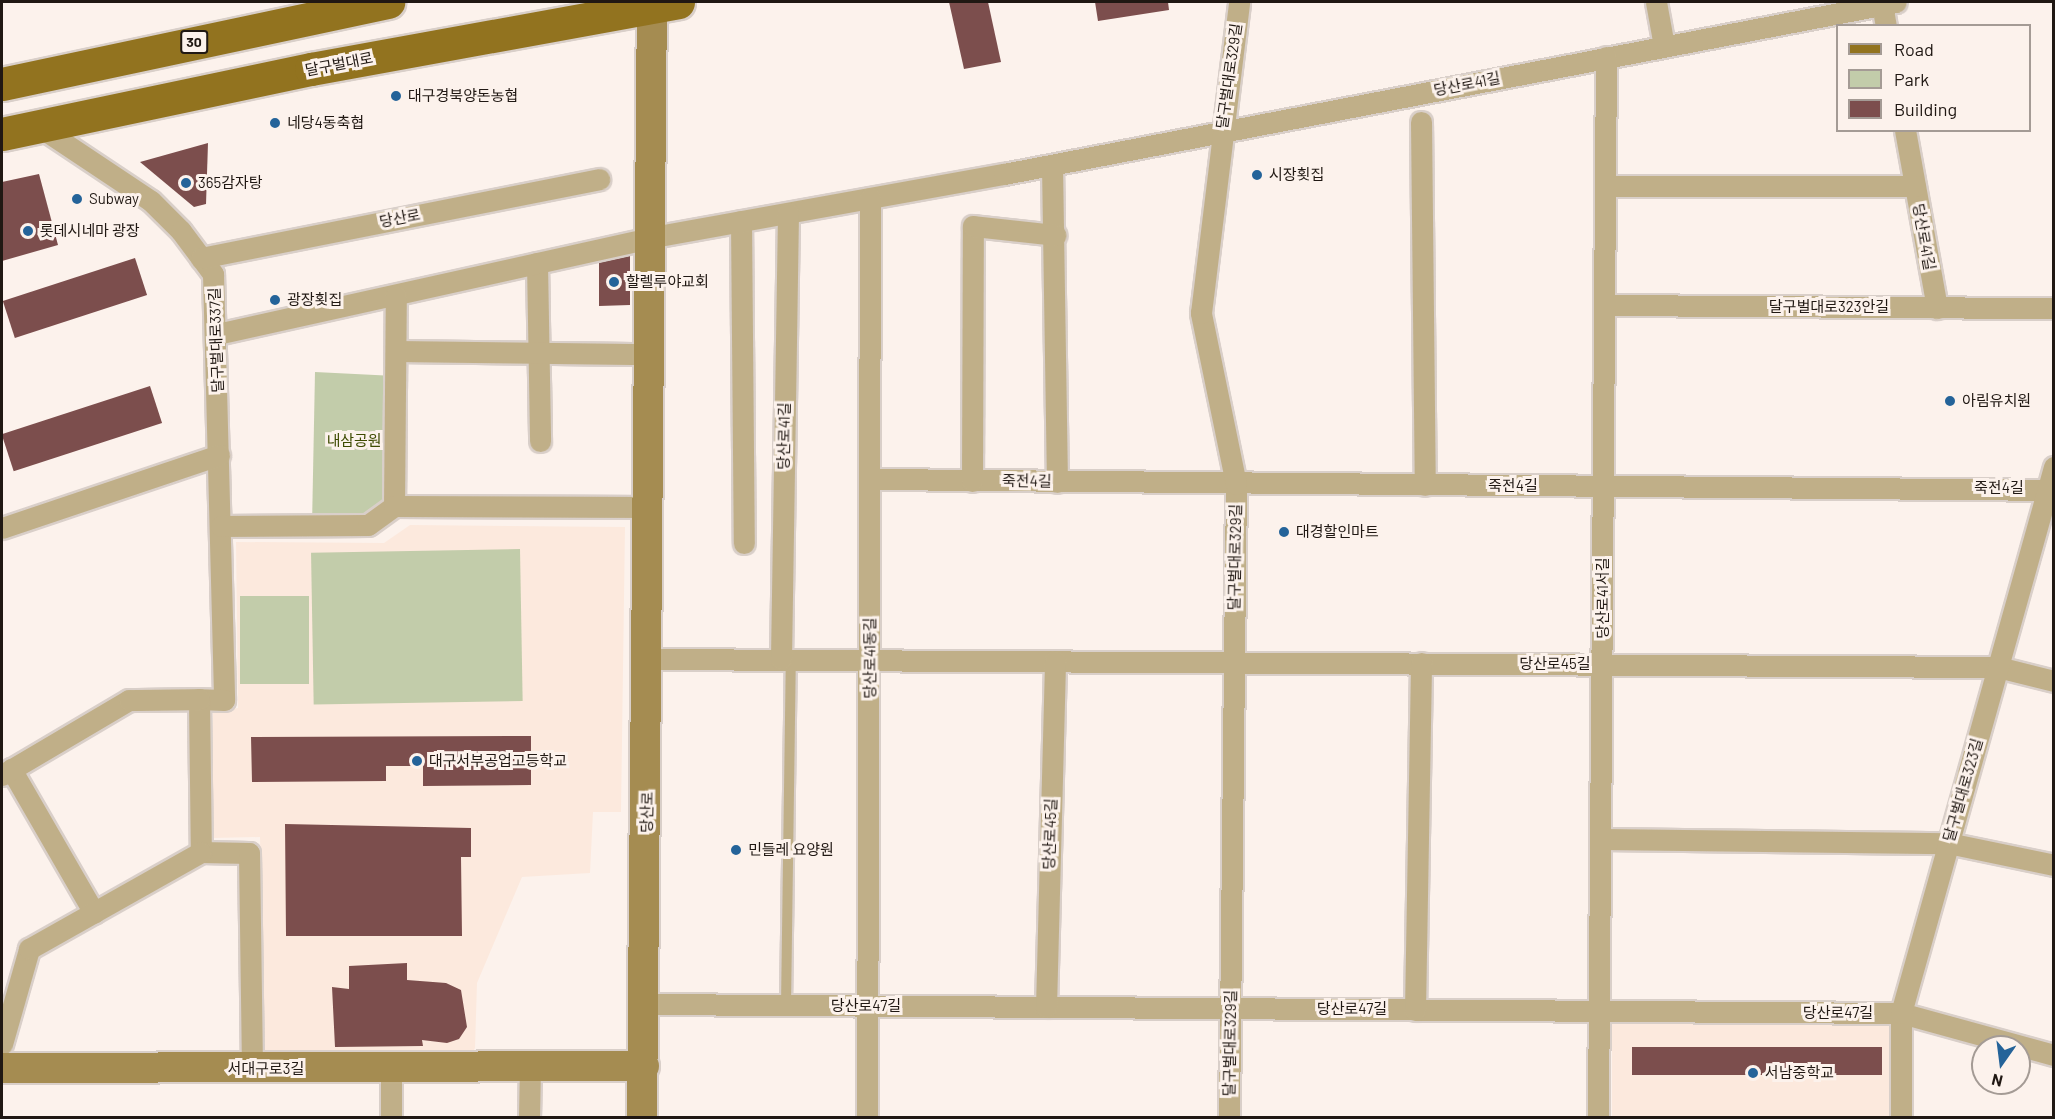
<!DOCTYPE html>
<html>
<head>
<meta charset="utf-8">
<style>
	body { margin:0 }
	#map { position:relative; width:2055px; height:1119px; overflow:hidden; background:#fcf2ec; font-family:Barlow,"Noto Sans KR",sans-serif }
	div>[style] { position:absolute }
	.built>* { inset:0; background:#fce9dd; transform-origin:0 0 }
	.green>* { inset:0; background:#c2ccaa; transform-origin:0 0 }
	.building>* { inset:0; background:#7c4e4d; transform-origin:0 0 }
	.roads { filter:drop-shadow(2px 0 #d9cfc9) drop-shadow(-2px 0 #d9cfc9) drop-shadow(0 2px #d9cfc9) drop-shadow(0 -2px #d9cfc9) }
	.lane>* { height:10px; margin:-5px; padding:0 5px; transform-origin:5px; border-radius:5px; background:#c0af88 }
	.street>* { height:21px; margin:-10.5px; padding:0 10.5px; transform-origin:10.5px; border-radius:10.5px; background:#c0af88 }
	.secondary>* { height:30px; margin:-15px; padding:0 15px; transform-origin:15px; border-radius:15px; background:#a58c51 }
	.primary>* { height:33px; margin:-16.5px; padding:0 16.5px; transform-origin:16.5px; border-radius:16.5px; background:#92731f }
	.dots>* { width:16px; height:16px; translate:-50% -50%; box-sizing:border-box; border:3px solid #fcf2ec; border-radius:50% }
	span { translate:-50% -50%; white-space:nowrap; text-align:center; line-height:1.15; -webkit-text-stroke:6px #fcf2ec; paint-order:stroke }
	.shield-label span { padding:2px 4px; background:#fcf2ec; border:2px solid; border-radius:4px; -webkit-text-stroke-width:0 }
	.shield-label { font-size:14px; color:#201813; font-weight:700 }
	.street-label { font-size:15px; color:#201813 }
	.poi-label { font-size:15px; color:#201813 }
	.left { translate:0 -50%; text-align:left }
	.park-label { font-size:15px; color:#3d4a00 }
	.frame { position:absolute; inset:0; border:3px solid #201813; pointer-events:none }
	.legend { position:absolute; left:1836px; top:24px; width:195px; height:108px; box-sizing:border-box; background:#fcf2ec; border:2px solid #a49b95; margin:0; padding:8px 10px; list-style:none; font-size:18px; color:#201813 }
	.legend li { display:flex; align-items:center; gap:12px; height:30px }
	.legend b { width:30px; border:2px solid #a49b95 }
	.north { position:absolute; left:1971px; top:1035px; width:60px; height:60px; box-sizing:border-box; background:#fcf2ec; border:2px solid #a49b95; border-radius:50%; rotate:194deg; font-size:16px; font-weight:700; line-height:24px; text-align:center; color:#201813 }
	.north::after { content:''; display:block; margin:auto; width:21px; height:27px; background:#246399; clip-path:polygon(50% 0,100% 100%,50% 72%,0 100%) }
</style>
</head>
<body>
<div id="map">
	<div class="built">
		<div style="clip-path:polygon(410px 525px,625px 527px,621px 812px,593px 812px,590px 873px,522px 877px,477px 983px,475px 1048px,468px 1060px,271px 1059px,264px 1051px,260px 837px,213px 838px,213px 711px,238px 708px,236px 542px,384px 543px)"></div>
		<div style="left:1894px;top:1023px;width:94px;height:282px;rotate:90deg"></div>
	</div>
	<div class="green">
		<div style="clip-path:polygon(315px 372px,395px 376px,394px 506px,368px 525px,312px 526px)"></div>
		<div style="left:520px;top:549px;width:152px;height:209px;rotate:89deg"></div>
		<div style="left:240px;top:596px;width:69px;height:88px"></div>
	</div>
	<div class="building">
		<div style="clip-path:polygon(949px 2px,988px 2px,1001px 62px,964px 69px)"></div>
		<div style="clip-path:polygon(1095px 2px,1168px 2px,1169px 10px,1098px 21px)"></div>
		<div style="clip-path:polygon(208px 143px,206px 204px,194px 207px,140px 162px)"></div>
		<div style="clip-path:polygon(39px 174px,58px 245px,2px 261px,2px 182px)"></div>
		<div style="clip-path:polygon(630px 255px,630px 305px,599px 306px,599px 262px)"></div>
		<div style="left:135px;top:258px;width:39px;height:139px;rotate:72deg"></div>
		<div style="left:150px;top:386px;width:39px;height:156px;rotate:72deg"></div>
		<div style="clip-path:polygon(531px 736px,531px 785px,423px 786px,423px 766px,386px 766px,386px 781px,252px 782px,251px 737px)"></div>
		<div style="clip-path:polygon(285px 824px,471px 828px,471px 857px,461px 857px,462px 936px,286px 936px)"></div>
		<div style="clip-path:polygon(407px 963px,407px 980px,446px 983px,461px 990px,467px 1027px,459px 1039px,447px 1043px,422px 1040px,423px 1046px,335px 1047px,332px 987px,349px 989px,349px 966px)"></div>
		<div style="left:1882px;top:1047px;width:28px;height:250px;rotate:90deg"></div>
	</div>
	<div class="roads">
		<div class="lane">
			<div style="left:786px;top:1005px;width:346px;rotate:-89.2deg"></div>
		</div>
		<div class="street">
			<div style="left:1656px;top:2px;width:45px;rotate:79.7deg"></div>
			<div style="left:1882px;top:4px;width:22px;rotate:80deg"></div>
			<div style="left:1421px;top:122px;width:363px;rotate:89.4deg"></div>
			<div style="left:40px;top:127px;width:133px;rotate:33.7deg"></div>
			<div style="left:151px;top:201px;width:42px;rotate:45deg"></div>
			<div style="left:181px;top:231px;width:54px;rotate:53.3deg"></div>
			<div style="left:213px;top:274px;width:426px;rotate:88.5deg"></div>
			<div style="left:224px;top:700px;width:25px;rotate:-178deg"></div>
			<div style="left:199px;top:699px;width:153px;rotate:89.3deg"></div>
			<div style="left:1905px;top:130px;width:181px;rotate:79.8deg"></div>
			<div style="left:1052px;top:165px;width:317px;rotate:89.1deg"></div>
			<div style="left:1606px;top:186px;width:309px"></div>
			<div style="left:741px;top:221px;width:322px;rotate:89.5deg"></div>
			<div style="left:201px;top:258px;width:406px;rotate:-11.2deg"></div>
			<div style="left:537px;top:263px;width:178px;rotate:89deg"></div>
			<div style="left:1605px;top:305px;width:449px;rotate:0.4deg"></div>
			<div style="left:217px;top:334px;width:447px;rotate:-12.5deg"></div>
			<div style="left:653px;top:237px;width:357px;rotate:-10.2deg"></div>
			<div style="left:1004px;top:174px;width:908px;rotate:-10.91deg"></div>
			<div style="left:396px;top:351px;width:256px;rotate:0.7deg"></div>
			<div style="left:872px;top:479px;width:1182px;rotate:0.53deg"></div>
			<div style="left:972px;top:481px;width:255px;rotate:-89.8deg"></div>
			<div style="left:973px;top:226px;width:83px;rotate:6.2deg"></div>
			<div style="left:394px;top:506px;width:210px;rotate:-89.5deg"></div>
			<div style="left:221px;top:526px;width:147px;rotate:-0.4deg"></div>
			<div style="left:368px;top:525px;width:32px;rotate:-36deg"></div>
			<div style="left:394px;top:506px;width:257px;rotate:0.2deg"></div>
			<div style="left:2px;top:528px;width:229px;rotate:-18.6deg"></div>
			<div style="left:649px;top:659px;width:1349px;rotate:0.34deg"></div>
			<div style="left:1998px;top:667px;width:58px;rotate:14deg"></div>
			<div style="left:781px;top:659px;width:446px;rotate:-89.1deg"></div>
			<div style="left:11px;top:769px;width:166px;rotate:60deg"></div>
			<div style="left:2px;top:775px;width:147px;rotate:-30.6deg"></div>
			<div style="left:129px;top:700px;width:70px;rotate:-0.8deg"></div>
			<div style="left:1602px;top:839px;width:346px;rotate:0.7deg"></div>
			<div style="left:1948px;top:843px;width:108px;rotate:11.7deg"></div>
			<div style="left:201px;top:852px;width:48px;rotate:1.2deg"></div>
			<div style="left:249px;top:853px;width:216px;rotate:89.2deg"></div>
			<div style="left:645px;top:1004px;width:1256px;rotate:0.41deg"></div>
			<div style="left:1901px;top:1013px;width:159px;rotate:15.4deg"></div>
			<div style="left:1046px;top:1007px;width:346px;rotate:-88.5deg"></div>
			<div style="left:1415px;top:1010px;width:347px;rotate:-89deg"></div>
			<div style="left:2px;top:1044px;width:99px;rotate:-74.1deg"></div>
			<div style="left:29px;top:949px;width:197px;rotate:-29.4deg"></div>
			<div style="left:391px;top:1118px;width:50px;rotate:-90deg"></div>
			<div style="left:529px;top:1118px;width:51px;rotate:-88.9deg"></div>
			<div style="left:867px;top:1118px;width:920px;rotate:-89.81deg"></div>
			<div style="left:1229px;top:1118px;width:634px;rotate:-89.37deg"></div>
			<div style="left:1236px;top:484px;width:175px;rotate:-101.6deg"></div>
			<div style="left:1201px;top:313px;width:313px;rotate:-83deg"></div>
			<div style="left:1598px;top:1118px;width:1061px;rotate:-89.57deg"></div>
			<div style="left:1901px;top:1118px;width:105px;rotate:-90deg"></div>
			<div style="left:1901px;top:1013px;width:567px;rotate:-74.35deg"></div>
		</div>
		<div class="secondary">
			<div style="left:2px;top:1068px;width:642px;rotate:-0.18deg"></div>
			<div style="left:642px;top:1118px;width:1116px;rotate:-89.49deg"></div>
		</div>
		<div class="primary">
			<div style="left:2px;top:84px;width:395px;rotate:-12deg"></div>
			<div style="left:2px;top:134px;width:316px;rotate:-11.9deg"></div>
			<div style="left:311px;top:69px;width:373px;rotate:-10.3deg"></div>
		</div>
	</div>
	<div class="dots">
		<div style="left:396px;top:96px;background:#246399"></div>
		<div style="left:275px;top:123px;background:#246399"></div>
		<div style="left:1257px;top:175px;background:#246399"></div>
		<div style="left:186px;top:183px;background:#246399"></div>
		<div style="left:77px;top:199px;background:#246399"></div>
		<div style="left:28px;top:231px;background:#246399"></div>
		<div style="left:614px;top:282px;background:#246399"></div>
		<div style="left:275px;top:300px;background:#246399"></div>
		<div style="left:1950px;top:401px;background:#246399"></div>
		<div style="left:1284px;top:532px;background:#246399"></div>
		<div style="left:417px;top:761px;background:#246399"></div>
		<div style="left:736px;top:850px;background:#246399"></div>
		<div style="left:1753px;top:1073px;background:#246399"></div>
	</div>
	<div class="shield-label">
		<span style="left:194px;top:42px">30</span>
	</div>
	<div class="street-label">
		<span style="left:339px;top:64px;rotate:-11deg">달구벌대로</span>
		<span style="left:1229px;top:76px;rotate:-82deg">달구벌대로329길</span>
		<span style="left:1467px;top:84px;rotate:-11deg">당산로41길</span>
		<span style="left:400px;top:218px;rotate:-11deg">당산로</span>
		<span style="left:1924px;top:237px;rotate:80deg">당산로41길</span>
		<span style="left:1829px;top:307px">달구벌대로323안길</span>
		<span style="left:216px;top:340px;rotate:-92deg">달구벌대로337길</span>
		<span style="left:784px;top:436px;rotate:-89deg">당산로41길</span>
		<span style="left:1027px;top:481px;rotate:1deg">죽전4길</span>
		<span style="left:1513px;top:486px">죽전4길</span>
		<span style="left:1999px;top:488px">죽전4길</span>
		<span style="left:1235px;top:557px;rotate:-89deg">달구벌대로329길</span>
		<span style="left:1603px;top:598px;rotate:-90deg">당산로41서길</span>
		<span style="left:870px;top:658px;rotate:-90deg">당산로41동길</span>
		<span style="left:1555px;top:664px">당산로45길</span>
		<span style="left:1963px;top:790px;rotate:-74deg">달구벌대로323길</span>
		<span style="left:647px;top:812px;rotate:-89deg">당산로</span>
		<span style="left:1050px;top:834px;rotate:-88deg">당산로45길</span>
		<span style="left:866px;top:1006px">당산로47길</span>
		<span style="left:1352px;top:1009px">당산로47길</span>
		<span style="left:1838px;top:1013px">당산로47길</span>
		<span style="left:1230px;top:1043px;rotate:-89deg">달구벌대로329길</span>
		<span style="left:266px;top:1069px">서대구로3길</span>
	</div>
	<div class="poi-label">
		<span class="left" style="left:408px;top:96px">대구경북양돈농협</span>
		<span class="left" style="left:287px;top:123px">네당4동축협</span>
		<span class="left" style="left:1269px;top:175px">시장횟집</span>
		<span class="left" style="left:198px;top:183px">365감자탕</span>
		<span class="left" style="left:89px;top:199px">Subway</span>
		<span class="left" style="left:40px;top:231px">롯데시네마 광장</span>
		<span class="left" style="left:626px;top:282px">할렐루야교회</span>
		<span class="left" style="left:287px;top:300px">광장횟집</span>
		<span class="left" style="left:1962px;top:401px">아림유치원</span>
		<span class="left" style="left:1296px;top:532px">대경할인마트</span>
		<span class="left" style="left:429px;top:761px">대구서부공업고등학교</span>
		<span class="left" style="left:748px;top:850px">민들레 요양원</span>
		<span class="left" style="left:1765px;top:1073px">서남중학교</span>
	</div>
	<div class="park-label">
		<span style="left:354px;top:441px">내삼공원</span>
	</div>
	<div class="frame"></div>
	<ul class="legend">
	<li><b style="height:8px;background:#92731f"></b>Road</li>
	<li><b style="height:16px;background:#c2ccaa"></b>Park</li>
	<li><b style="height:16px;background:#7c4e4d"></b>Building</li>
	</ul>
	<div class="north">N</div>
</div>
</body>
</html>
